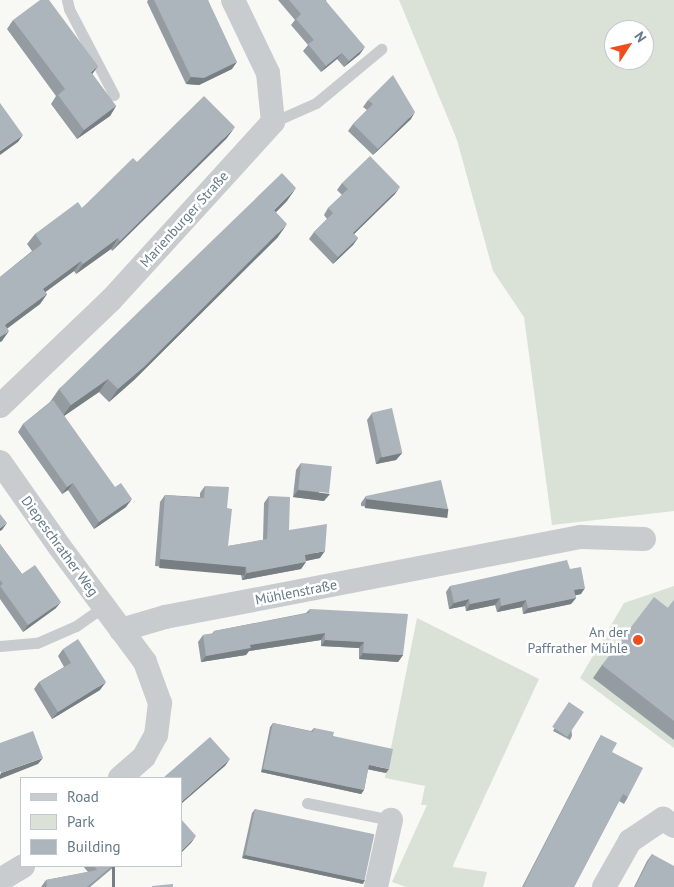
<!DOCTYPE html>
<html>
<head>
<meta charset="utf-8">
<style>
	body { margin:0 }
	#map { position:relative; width:674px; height:887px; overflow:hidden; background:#f8f8f5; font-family:"PT Sans",sans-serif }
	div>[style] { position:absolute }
	.green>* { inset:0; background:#dae1d6 }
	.lane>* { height:11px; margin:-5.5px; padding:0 5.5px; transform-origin:5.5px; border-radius:5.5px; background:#c8cccf }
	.street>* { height:24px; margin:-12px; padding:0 12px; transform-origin:12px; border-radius:12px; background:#c8cccf }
	.wall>* { inset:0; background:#949ca1 }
	.shaded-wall>* { inset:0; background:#787f83; transform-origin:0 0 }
	.building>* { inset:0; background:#acb5bb; transform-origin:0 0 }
	.dots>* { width:14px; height:14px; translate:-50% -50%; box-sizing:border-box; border:2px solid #fff; border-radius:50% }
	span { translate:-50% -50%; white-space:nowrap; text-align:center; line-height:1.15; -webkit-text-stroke:5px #fff; paint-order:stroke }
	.street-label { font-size:14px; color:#657988 }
	.poi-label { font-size:14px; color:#657988 }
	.right { translate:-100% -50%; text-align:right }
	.legend { position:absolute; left:20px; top:777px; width:162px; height:90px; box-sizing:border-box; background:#fff; border:1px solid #c1c9cf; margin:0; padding:6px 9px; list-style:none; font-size:15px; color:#657988 }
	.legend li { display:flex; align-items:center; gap:10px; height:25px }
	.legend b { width:25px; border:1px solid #c1c9cf }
	.north { position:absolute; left:604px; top:20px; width:50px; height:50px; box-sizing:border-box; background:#fff; border:1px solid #c1c9cf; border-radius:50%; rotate:55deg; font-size:14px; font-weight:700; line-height:20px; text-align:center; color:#657988 }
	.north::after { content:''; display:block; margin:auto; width:18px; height:22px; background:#ee4d20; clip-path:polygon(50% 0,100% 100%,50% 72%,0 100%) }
</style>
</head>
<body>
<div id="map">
	<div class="green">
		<div style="clip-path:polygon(evenodd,399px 0,674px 0,674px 511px,552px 525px,524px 317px,493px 271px,457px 140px,399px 0,614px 30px,644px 30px,644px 60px,614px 60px,614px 30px)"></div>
		<div style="clip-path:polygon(674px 586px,674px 748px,580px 678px,624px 603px)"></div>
		<div style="clip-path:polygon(417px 618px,539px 679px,454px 863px,453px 867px,487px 872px,483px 887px,406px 887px,392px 882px,427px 805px,421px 805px,425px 786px,385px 778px)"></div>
	</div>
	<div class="lane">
		<div style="left:67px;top:0;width:9px;rotate:77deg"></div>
		<div style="left:69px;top:9px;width:97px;rotate:62.4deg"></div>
		<div style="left:273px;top:122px;width:47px;rotate:-23.8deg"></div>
		<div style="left:316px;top:103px;width:85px;rotate:-39.7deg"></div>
		<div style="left:0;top:646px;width:37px;rotate:-5deg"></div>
		<div style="left:37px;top:643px;width:43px;rotate:-23.6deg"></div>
		<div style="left:76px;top:626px;width:33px;rotate:-35deg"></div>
		<div style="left:307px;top:803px;width:86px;rotate:11.4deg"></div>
	</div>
	<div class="street">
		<div style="left:0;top:406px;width:153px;rotate:-43.7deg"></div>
		<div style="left:111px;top:300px;width:241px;rotate:-47.7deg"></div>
		<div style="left:273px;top:122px;width:49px;rotate:-95.8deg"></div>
		<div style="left:268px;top:73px;width:81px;rotate:-115.6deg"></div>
		<div style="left:0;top:462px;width:103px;rotate:54.9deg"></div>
		<div style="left:59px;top:546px;width:144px;rotate:53.4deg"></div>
		<div style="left:145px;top:662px;width:44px;rotate:69.9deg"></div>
		<div style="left:160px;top:703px;width:32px;rotate:97deg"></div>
		<div style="left:156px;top:735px;width:25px;rotate:119deg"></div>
		<div style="left:144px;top:757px;width:32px;rotate:139deg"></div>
		<div style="left:121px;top:630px;width:46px;rotate:-16.5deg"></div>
		<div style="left:165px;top:617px;width:424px;rotate:-10.9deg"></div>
		<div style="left:581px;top:537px;width:63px;rotate:1.8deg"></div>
		<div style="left:0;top:880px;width:27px;rotate:-31deg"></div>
		<div style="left:376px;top:887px;width:69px;rotate:-77.4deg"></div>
		<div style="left:604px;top:887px;width:53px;rotate:-60.5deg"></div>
		<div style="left:630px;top:841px;width:40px;rotate:-34deg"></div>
		<div style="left:663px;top:819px;width:13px;rotate:32deg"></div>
	</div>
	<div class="wall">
		<div style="clip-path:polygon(148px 0,208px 0,232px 69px,199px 85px,186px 84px,147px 2px)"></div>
		<div style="clip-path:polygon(278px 0,326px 0,326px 1px,360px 54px,344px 67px,337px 59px,321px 72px,303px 51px,308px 45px,291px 25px,295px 20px)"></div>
		<div style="clip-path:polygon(13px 20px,92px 74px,116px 106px,110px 116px,77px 139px,51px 104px,56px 96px,7px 29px)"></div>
		<div style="clip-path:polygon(368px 100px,411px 119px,373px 155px,348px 131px,353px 124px,367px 110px,363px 107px)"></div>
		<div style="clip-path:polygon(227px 138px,112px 251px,111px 249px,76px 274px,74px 271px,45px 292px,47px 294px,40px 304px,7px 328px,2px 341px,0 342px,0 277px,32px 251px,27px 244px,35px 234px,82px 208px,137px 162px)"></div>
		<div style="clip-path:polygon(342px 183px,395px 194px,354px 234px,358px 238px,353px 245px,333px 264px,309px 239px,314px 232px,327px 219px,324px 215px,328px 208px,342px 195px,337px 190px)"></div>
		<div style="clip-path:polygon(287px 201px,276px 212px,278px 237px,134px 380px,109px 402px,99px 392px,64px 416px,126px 507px,94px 529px,68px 490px,62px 494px,18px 432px,23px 424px,50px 402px,59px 389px)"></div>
		<div style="clip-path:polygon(372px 413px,402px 453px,396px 460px,376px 464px,367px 420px)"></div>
		<div style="clip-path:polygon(301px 463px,324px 501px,293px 497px,296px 470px)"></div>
		<div style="clip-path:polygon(205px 486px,227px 508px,228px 546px,263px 540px,264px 503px,269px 496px,289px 530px,320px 558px,306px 561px,301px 569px,242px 580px,241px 574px,155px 566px,160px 502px,165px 495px,200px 497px,200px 493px)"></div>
		<div style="clip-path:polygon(366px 496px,448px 509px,443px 516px,361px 506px,361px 503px)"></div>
		<div style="clip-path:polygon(0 544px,22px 574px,56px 608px,23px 632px,0 599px)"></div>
		<div style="clip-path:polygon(570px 569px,581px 594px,575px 595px,576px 598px,571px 604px,523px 614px,522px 607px,497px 612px,495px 605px,466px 611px,465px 606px,449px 609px,446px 592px,450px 586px)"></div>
		<div style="clip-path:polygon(674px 600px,674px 740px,593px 678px,602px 665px,668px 608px)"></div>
		<div style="clip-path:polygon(310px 609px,403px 655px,398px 662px,359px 659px,359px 648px,321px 646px,321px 640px,249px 651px,246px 655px,201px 662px,198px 642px,203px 635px,212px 634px,214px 631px,306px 613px)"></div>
		<div style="clip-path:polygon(63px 649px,100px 690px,52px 719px,34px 689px,39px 682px,64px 667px,58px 656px)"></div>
		<div style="clip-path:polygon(569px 702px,572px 736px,570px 740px,553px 731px)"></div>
		<div style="clip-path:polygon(273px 723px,311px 731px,314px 728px,333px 736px,386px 773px,368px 769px,364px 790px,361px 794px,261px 772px,270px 727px)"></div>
		<div style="clip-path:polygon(601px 735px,612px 752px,628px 797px,624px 804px,619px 801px,574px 887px,522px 887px,597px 742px)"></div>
		<div style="clip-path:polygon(255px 809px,363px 884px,242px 858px,252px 813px)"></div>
		<div style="clip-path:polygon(652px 854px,674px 887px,634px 887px,647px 861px)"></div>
		<div style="clip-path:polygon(83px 866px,115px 866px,90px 887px,41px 887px,46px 880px,88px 872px)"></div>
	</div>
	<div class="shaded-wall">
		<div style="clip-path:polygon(365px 47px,360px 54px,344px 67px,349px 61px)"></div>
		<div style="clip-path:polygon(342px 53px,337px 59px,321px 72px,326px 66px)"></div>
		<div style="clip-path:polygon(237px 62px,232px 69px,199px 85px,186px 84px,191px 77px)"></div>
		<div style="clip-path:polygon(98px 66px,91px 76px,91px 72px)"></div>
		<div style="clip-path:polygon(116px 106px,110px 116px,77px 139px,84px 130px)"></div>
		<div style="clip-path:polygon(415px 112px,411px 119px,373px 155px,378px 149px)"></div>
		<div style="clip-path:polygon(235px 127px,227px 138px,112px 251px,120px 241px)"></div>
		<div style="clip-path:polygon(23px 135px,18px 142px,0 155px,0 151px)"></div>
		<div style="clip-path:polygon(400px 187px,395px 194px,348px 240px,353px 233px)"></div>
		<div style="clip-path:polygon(296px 188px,287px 201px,265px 223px,274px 210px)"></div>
		<div style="clip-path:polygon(287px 224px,278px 237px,134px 380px,109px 402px,118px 389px)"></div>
		<div style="clip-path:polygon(118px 238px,111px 249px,76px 274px,83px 264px)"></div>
		<div style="clip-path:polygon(358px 238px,353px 245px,333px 264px,338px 257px)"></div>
		<div style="clip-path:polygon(81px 261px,74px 271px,36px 299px,43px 289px)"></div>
		<div style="clip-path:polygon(47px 294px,40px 304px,0 334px,5px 325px)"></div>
		<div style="clip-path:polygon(9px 331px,2px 341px,0 342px,0 337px)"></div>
		<div style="clip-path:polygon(108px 379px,99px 392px,61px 418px,71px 405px)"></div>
		<div style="clip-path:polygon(402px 453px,396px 460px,376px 464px,381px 457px)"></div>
		<div style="clip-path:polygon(73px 483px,68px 490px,62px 494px,67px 487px)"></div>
		<div style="clip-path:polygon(298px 490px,330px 494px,324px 501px,293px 497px)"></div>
		<div style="clip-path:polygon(132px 499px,126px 507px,94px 529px,99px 522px)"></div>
		<div style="left:366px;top:499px;width:83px;height:9px;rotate:7deg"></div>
		<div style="clip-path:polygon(7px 523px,2px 530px,0 531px,0 528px)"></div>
		<div style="clip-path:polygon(325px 551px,320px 558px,300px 562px,305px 555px)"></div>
		<div style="left:160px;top:559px;width:86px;height:9px;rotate:5deg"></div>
		<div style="clip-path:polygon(306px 562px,301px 569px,242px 580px,247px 573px)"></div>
		<div style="clip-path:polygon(585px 588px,581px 594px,569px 597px,574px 590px)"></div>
		<div style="clip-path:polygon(500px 598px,495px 605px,466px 611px,470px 604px)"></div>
		<div style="clip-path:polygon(576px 598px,571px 604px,523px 614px,528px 608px)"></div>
		<div style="clip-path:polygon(469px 599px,465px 606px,449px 609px,454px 603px)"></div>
		<div style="clip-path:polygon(526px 600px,522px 607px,497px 612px,501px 606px)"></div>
		<div style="clip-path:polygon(61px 602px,56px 608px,23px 632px,28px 625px)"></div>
		<div style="clip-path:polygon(325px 633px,321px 640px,249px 651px,246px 655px,201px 662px,206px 656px,250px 645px)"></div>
		<div style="clip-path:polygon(325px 640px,364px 642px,359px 648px,321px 646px)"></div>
		<div style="clip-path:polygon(363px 653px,403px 655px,398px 662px,359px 659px)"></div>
		<div style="clip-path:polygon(106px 682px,100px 690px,52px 719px,58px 712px)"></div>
		<div style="clip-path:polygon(43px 758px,38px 764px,0 779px,0 775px,1px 773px)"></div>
		<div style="clip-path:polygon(230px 759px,225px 766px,181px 804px,181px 802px)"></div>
		<div style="clip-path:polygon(369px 765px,389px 769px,386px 773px,366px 769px)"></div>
		<div style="clip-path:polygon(263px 769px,364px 790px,361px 794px,261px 772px)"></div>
		<div style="clip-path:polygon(196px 836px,191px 843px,181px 853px,182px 850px)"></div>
		<div style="clip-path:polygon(245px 855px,365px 880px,363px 884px,242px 858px)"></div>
		<div style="left:112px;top:866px;width:3px;height:33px"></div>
	</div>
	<div class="building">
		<div style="clip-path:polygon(40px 0,49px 0,98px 66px,91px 72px,116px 106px,84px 130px,58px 95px,65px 89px,13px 20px)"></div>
		<div style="clip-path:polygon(154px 0,208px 0,237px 62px,204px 78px,191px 77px)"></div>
		<div style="clip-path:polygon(289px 0,325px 0,365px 47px,349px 61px,342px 53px,326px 66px,308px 44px,314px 40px,296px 19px,301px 14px)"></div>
		<div style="clip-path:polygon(393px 75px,415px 112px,378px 149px,353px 124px,373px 104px,368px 100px)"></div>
		<div style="clip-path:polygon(204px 96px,235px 127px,120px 241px,118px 238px,83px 264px,81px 261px,43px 289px,47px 294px,5px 325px,9px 331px,0 337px,0 277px,42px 244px,35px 234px,78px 202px,82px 208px,133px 158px,137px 162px)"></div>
		<div style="clip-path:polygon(0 103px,23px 135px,0 151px)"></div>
		<div style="clip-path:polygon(370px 156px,400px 187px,353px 233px,358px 238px,338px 257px,314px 232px,333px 213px,328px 208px,348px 189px,342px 183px)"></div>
		<div style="clip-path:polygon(282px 173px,296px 188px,274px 210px,287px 224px,144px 367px,118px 389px,108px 379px,71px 405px,59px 389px)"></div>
		<div style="clip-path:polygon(53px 400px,115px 487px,121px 483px,132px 499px,99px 522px,73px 483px,67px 487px,23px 424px)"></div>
		<div style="left:392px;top:408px;width:46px;height:21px;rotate:77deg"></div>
		<div style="left:301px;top:463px;width:31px;height:27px;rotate:6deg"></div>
		<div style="clip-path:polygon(441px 480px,448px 509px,366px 499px,366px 496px)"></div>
		<div style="clip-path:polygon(205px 486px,229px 487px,227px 508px,232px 509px,228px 546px,267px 539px,269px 496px,290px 497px,289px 530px,327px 524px,325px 551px,305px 555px,306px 562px,247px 573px,246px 567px,160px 559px,165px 495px,204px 498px)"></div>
		<div style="clip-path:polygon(0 514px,7px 523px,0 528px)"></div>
		<div style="clip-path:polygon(0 544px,22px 574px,35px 565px,61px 602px,28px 625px,0 586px,3px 584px,0 580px)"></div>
		<div style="clip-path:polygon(567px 560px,570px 569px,581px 567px,585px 588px,574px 590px,576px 598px,528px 608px,526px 600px,501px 606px,500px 598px,470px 604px,469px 599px,454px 603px,450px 586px)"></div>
		<div style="clip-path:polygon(654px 597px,668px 608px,674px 600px,674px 721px,602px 665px)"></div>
		<div style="clip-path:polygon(310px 609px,408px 614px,403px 655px,363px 653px,364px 642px,325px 640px,325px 633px,250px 645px,251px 648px,206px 656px,203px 635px,214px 633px,214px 631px,309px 613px)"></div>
		<div style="clip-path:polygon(78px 639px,106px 682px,58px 712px,39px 682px,71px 663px,63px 649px)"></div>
		<div style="left:569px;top:702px;width:18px;height:30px;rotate:34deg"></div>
		<div style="clip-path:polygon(273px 723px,313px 732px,314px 728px,334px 732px,333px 736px,393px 749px,389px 769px,369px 765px,364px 790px,263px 769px)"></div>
		<div style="clip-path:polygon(33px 731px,43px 758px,1px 773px,0 771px,0 743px)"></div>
		<div style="clip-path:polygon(601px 735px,617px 743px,612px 752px,643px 768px,628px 797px,623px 794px,574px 887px,523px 887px)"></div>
		<div style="clip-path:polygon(210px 737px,230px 759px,181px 802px,181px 778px,163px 778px)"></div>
		<div style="left:255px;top:809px;width:122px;height:47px;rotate:12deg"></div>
		<div style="clip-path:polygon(181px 819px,196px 836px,182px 850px,181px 848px)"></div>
		<div style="clip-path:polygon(652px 854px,674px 866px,674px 887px,635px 887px)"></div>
		<div style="clip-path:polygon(94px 866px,112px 866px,87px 887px,47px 887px,46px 880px,97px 870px)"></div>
		<div style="clip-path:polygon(173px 884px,173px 887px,152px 887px,152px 886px)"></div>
	</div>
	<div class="dots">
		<div style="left:638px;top:640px;background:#ee4d20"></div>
	</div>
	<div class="street-label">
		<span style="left:184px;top:219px;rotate:-48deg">Marienburger Straße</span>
		<span style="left:60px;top:546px;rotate:54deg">Diepeschrather Weg</span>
		<span style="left:296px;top:592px;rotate:-11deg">Mühlenstraße</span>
	</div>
	<div class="poi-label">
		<span class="right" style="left:628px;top:640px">An der<br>Paffrather Mühle</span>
	</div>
	<ul class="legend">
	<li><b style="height:6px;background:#c8cccf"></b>Road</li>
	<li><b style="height:14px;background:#dae1d6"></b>Park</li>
	<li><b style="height:14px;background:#acb5bb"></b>Building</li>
	</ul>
	<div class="north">N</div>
</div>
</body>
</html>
